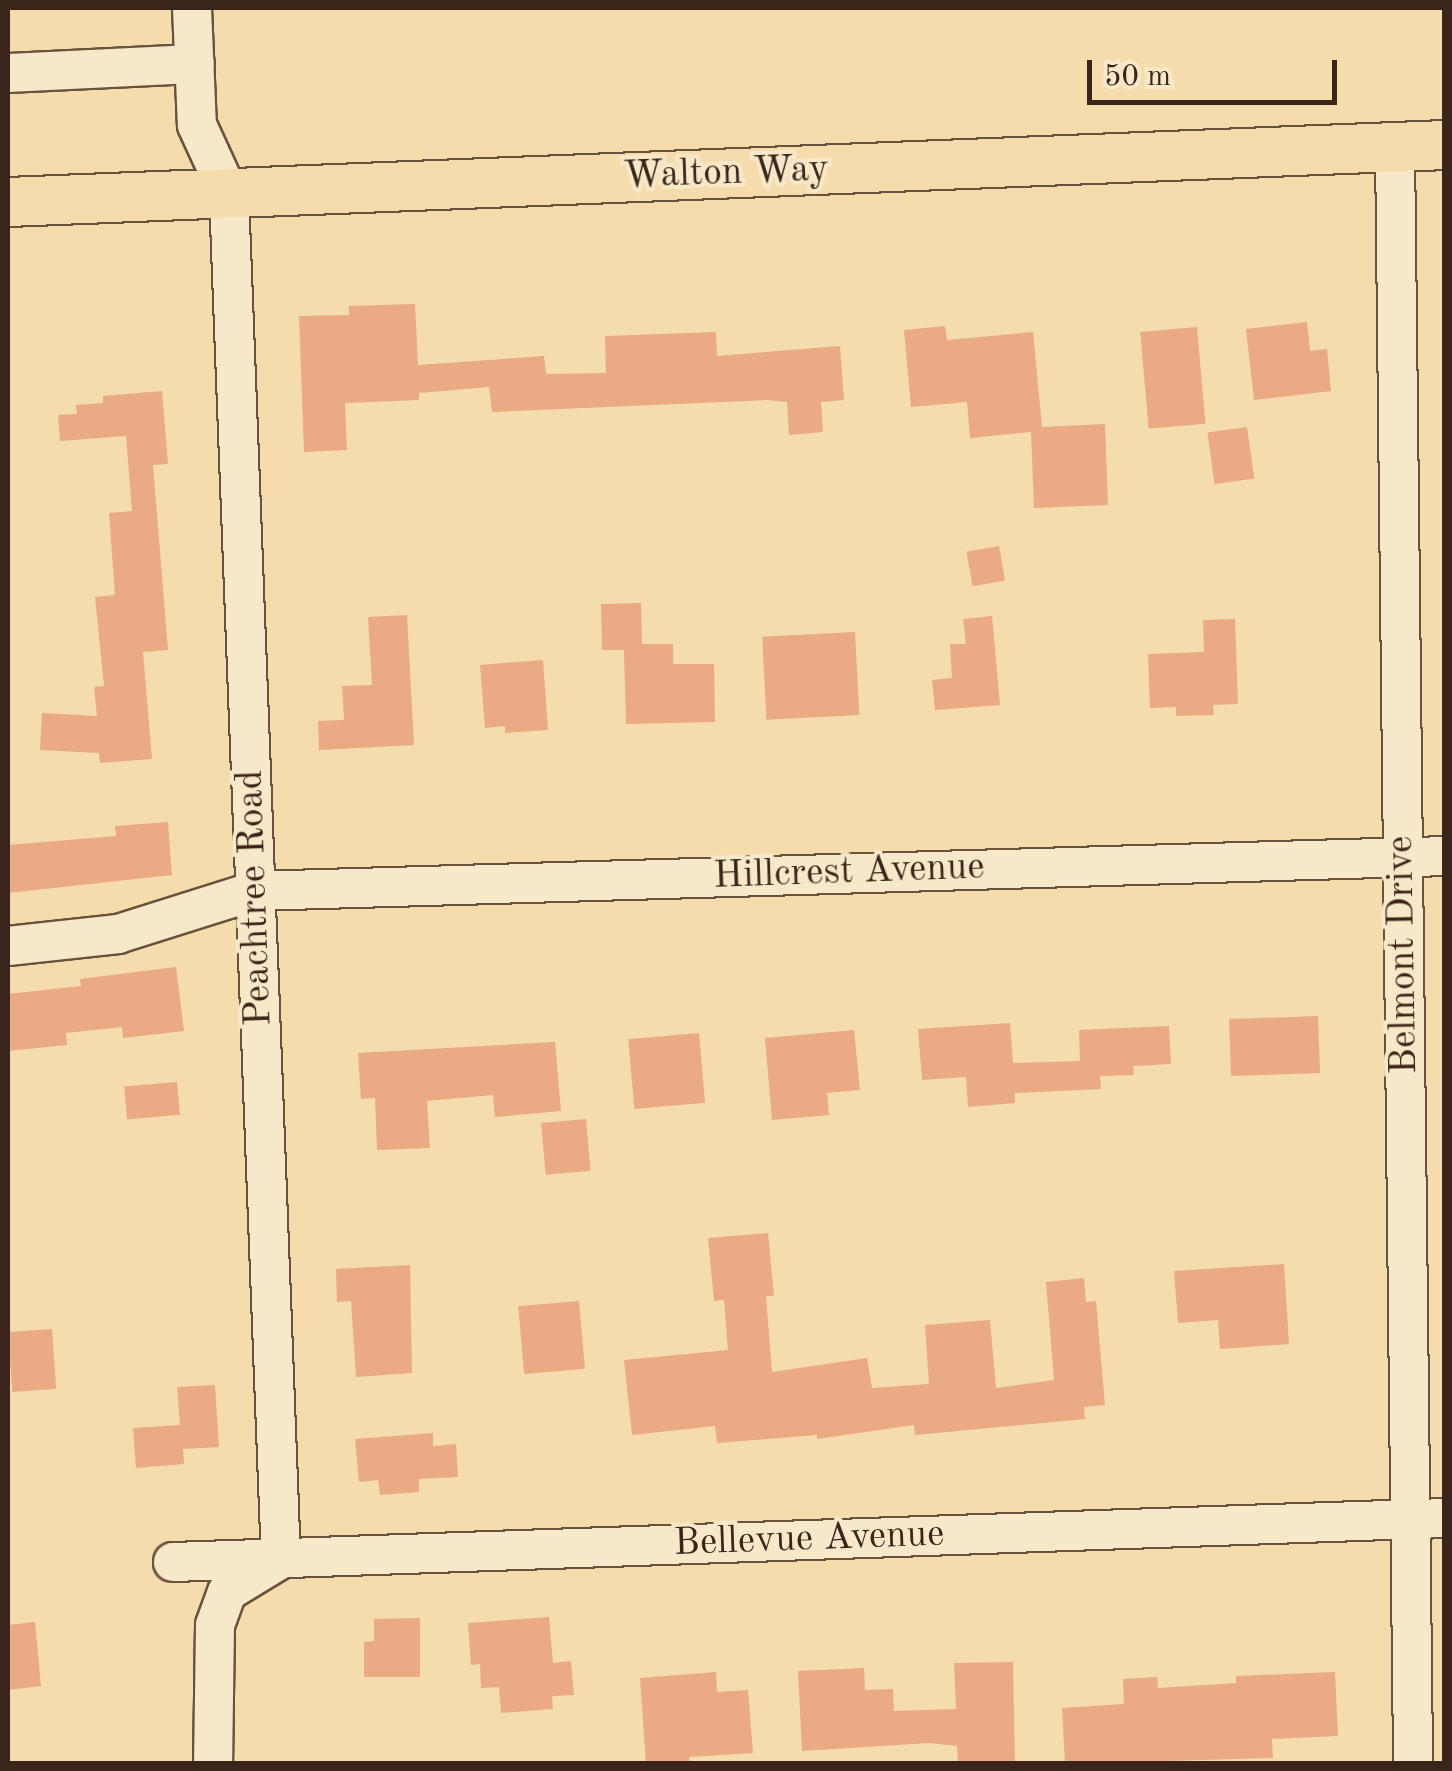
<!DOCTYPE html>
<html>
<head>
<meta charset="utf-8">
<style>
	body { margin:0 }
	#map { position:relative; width:1452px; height:1771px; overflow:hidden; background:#f4dcad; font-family:"Old Standard TT",serif }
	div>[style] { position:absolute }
	.building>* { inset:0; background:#e9aa84; transform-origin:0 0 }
	.roads { filter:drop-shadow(2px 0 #69523e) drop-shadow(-2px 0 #69523e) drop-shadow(0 2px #69523e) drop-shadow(0 -2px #69523e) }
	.minor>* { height:38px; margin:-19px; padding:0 19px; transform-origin:19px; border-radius:19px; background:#f8e8ca }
	.major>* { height:48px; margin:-24px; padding:0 24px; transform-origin:24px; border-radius:24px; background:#f4dcad }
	span { translate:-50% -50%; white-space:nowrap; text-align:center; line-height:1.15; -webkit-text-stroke:8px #f8e8ca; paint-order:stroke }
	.street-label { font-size:38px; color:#3b2419 }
	.frame { position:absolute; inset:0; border:10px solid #3b2419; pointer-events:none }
	.scale { position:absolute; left:1087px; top:60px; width:250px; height:45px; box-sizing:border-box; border:5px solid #3b2419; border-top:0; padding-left:12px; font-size:30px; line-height:35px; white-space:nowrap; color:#3b2419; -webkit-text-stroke:8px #f8e8ca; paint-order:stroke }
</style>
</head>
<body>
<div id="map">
	<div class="building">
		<div style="clip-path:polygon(415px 304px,418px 365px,544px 356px,546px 374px,606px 373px,605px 336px,716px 332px,717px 356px,840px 346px,844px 400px,821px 402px,823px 432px,789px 435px,787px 402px,767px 400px,492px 412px,489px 387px,419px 393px,419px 400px,345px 403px,347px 450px,304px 452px,299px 316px,349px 315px,349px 306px)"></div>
		<div style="clip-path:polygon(1307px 322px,1310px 351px,1327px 349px,1331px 391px,1254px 400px,1246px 329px)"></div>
		<div style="clip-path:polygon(945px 326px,947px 340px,1033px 332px,1042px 427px,1105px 424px,1108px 505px,1034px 508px,1031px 432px,970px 438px,967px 402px,911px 407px,904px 330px)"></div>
		<div style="left:1197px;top:327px;width:97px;height:57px;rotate:85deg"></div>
		<div style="clip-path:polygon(162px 391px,168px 464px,153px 465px,168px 650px,143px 652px,152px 759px,100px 763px,99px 753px,40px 750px,42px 713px,97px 716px,94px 687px,104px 686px,95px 597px,115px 595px,109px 513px,132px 511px,126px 436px,60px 441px,58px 415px,77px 414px,76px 405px,103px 403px,103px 396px)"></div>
		<div style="left:1247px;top:427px;width:52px;height:40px;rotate:82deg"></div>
		<div style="left:999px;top:546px;width:35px;height:33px;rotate:80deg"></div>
		<div style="clip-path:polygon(641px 603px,642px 644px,673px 644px,673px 664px,714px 664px,715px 722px,626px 724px,624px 650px,602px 650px,601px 604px)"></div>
		<div style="clip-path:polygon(407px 615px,414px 745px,319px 750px,318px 721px,344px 720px,342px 686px,372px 685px,368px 617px)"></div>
		<div style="clip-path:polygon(992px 616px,1000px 705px,935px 710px,932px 680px,952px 678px,950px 644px,966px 644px,963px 619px)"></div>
		<div style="clip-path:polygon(1235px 619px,1238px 704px,1213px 705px,1214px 715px,1176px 716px,1176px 707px,1150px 708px,1148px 654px,1204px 652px,1203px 620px)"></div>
		<div style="left:855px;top:632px;width:83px;height:93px;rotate:87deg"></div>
		<div style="clip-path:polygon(543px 660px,548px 730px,505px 733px,505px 726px,485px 728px,480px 665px)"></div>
		<div style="clip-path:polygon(168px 822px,172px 875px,8px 893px,8px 845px,116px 836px,115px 826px)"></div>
		<div style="clip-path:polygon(176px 967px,184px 1031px,123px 1038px,122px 1027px,66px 1033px,67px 1045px,8px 1051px,8px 994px,81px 986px,80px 979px)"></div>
		<div style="left:1318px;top:1016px;width:57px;height:89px;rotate:88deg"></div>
		<div style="clip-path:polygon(1010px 1023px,1013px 1063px,1080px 1061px,1079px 1030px,1169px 1026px,1171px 1064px,1133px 1066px,1134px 1075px,1100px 1076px,1101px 1089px,1015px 1093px,1015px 1103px,968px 1107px,966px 1077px,922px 1080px,918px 1029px)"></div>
		<div style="clip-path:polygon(854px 1030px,860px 1090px,827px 1093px,829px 1115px,772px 1120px,765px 1038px)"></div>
		<div style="left:699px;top:1033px;width:70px;height:71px;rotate:85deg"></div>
		<div style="clip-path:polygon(555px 1042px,561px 1111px,495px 1117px,493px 1095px,427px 1101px,430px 1148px,377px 1150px,375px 1098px,361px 1099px,358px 1053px)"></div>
		<div style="left:177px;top:1082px;width:33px;height:53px;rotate:85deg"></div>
		<div style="left:586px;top:1119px;width:52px;height:45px;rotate:85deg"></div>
		<div style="clip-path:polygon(768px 1233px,774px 1296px,766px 1296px,772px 1372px,867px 1358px,872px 1388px,929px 1384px,925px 1325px,990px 1320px,996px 1388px,1054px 1380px,1046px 1282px,1084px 1278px,1086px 1302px,1096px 1301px,1105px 1405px,1084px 1407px,1085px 1419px,915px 1435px,914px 1425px,817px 1439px,817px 1435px,717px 1443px,715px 1426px,632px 1435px,624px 1360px,728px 1350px,724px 1300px,714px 1301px,708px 1238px)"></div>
		<div style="clip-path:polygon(1284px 1264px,1289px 1344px,1220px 1349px,1218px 1320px,1178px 1323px,1174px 1271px)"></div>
		<div style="clip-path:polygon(410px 1265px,412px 1373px,356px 1377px,351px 1301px,337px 1302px,336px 1269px)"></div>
		<div style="left:579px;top:1301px;width:68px;height:61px;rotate:85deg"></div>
		<div style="left:52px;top:1329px;width:60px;height:44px;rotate:86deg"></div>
		<div style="clip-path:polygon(215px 1385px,219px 1447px,183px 1449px,184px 1464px,136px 1468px,133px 1428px,180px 1425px,177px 1387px)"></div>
		<div style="clip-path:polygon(433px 1433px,433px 1446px,456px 1444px,458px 1477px,419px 1479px,419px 1492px,380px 1495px,378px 1480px,359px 1482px,355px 1439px)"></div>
		<div style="clip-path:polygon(549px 1617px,553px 1663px,571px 1661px,574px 1695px,552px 1696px,553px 1709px,501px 1713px,499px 1687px,481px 1688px,480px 1664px,471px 1665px,468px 1623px)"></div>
		<div style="clip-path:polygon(420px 1618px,420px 1677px,364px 1677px,364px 1642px,374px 1641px,374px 1619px)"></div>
		<div style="clip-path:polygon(35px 1622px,41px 1686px,8px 1690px,8px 1625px)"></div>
		<div style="clip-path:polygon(1013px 1662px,1015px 1764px,958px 1764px,957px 1746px,929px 1743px,802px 1751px,798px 1671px,864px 1668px,865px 1690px,893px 1689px,894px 1711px,956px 1709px,954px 1663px)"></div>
		<div style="clip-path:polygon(716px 1672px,717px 1692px,748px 1690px,753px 1753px,689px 1757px,690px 1764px,646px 1764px,640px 1678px)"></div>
		<div style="clip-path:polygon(1335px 1672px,1338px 1736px,1272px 1739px,1273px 1758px,1065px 1764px,1062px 1708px,1124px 1704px,1123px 1679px,1157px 1677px,1158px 1688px,1236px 1683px,1236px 1676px)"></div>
	</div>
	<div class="roads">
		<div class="minor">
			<div style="left:192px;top:8px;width:117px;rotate:87.6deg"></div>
			<div style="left:197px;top:125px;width:77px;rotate:65.4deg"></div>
			<div style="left:229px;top:195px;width:1365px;rotate:87.82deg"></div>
			<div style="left:281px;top:1559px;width:63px;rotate:148.6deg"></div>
			<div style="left:227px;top:1592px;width:35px;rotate:110deg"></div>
			<div style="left:215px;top:1625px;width:139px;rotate:90.8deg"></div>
			<div style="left:8px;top:73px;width:187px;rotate:-2.8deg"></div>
			<div style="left:1395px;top:146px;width:1618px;rotate:89.36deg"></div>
			<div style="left:8px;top:946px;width:111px;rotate:-6.2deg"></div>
			<div style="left:118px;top:934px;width:143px;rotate:-17.5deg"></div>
			<div style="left:254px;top:891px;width:1191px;rotate:-1.68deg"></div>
			<div style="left:173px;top:1562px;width:1272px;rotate:-1.98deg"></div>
		</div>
		<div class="major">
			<div style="left:8px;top:202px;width:1437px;rotate:-2.27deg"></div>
		</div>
	</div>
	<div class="street-label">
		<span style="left:726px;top:174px;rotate:-2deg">Walton Way</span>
		<span style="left:849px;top:873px;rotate:-2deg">Hillcrest Avenue</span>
		<span style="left:256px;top:898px;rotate:-92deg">Peachtree Road</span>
		<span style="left:1404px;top:955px;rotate:-91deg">Belmont Drive</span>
		<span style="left:809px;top:1540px;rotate:-2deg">Bellevue Avenue</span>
	</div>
	<div class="frame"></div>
	<div class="scale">50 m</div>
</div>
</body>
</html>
